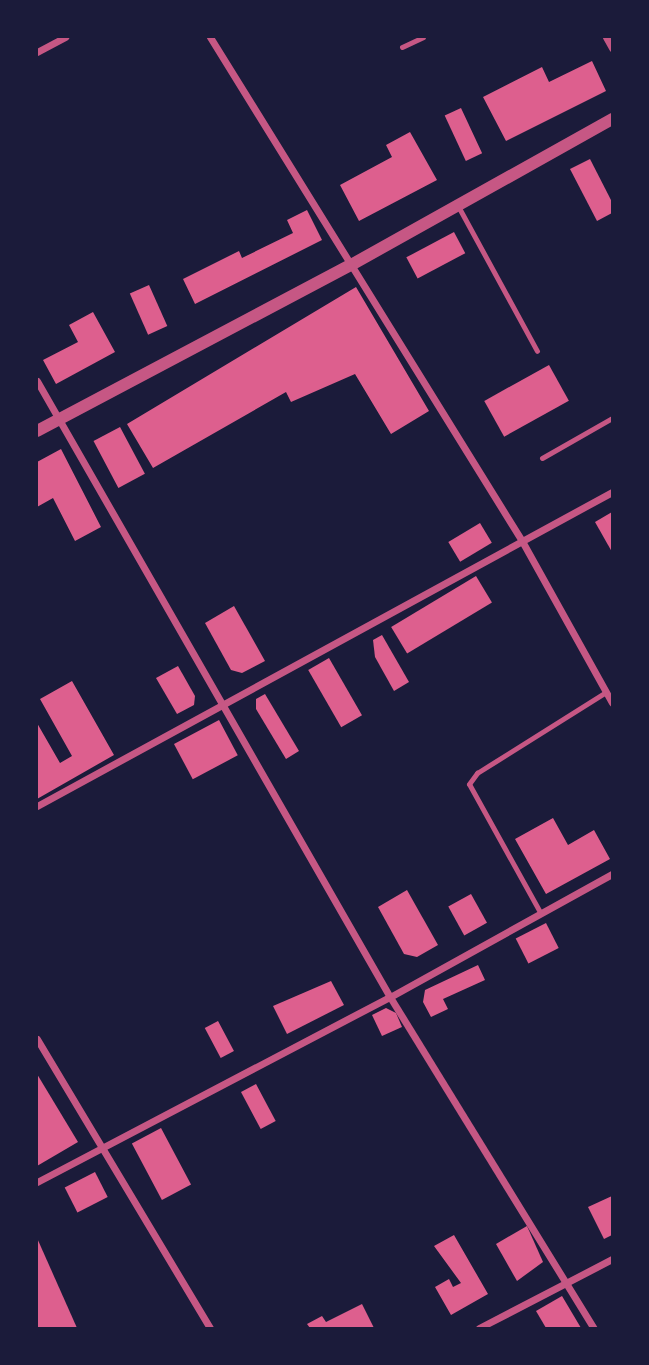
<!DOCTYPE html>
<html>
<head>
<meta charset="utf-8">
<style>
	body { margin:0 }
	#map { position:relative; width:649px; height:1365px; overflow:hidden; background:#1b1b3a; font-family:"DejaVu Sans",sans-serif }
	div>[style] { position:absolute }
	.building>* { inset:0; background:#dd5f8e; transform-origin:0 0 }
	.service>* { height:5px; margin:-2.5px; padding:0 2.5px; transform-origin:2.5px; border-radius:2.5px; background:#c65784 }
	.minor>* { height:7px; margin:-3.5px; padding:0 3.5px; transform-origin:3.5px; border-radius:3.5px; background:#c65784 }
	.tertiary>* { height:12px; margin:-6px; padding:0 6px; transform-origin:6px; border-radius:6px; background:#c65784 }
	span { translate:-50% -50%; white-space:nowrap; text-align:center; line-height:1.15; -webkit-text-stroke:7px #1b1b3a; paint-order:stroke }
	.frame { position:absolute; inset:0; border:38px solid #1b1b3a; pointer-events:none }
</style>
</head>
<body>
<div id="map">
	<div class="building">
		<div style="clip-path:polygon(592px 61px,606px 91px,506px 141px,483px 97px,542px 67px,549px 82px)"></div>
		<div style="left:461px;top:108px;width:50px;height:18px;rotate:65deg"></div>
		<div style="clip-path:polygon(410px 132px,437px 180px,359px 221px,340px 185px,392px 157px,386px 145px)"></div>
		<div style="clip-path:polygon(590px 159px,612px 202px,612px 213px,597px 221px,570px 169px)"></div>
		<div style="clip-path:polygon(307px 210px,322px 240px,195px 304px,183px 279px,239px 251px,242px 258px,293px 233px,287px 220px)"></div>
		<div style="left:454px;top:232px;width:24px;height:54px;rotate:62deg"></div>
		<div style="left:149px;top:285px;width:45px;height:21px;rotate:66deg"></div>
		<div style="clip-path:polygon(356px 287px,429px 411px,391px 434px,355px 374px,291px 402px,286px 392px,153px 468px,127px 424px)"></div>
		<div style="clip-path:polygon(93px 312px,115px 352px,56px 384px,43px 360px,78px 342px,69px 325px)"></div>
		<div style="left:549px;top:365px;width:41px;height:74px;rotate:61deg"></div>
		<div style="left:120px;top:427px;width:53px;height:30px;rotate:62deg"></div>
		<div style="clip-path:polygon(61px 449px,101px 527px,75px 541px,53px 498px,37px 507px,37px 462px)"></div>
		<div style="clip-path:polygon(612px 512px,612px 552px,595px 522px)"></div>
		<div style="left:480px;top:523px;width:23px;height:37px;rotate:59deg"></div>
		<div style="left:476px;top:576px;width:31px;height:99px;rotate:59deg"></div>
		<div style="clip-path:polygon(234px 606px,265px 661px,242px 673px,231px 670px,205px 623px)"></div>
		<div style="clip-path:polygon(382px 635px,409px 682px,394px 691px,375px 657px,373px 640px)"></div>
		<div style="left:329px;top:658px;width:66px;height:24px;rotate:60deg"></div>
		<div style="clip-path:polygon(178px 666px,195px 696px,194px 705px,177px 714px,156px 678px)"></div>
		<div style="clip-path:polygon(72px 681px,114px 755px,37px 799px,37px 723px,60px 763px,72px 756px,40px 699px)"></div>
		<div style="clip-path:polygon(265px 694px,299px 751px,286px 759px,256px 709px,256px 699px)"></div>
		<div style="left:219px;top:720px;width:40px;height:51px;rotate:62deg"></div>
		<div style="clip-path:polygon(553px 818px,568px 845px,594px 830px,610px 859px,546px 894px,515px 839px)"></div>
		<div style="clip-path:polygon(407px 890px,438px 945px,417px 957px,404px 954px,378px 907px)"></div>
		<div style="left:471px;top:894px;width:33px;height:26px;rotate:61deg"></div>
		<div style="left:546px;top:923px;width:28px;height:34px;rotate:63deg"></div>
		<div style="clip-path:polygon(478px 965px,485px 980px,443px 999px,448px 1009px,431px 1017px,423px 1002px,425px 990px)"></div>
		<div style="clip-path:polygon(331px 981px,344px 1005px,287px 1034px,273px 1006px)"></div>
		<div style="clip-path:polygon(386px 1008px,396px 1013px,402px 1027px,382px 1036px,372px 1015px)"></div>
		<div style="left:218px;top:1021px;width:34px;height:15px;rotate:62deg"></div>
		<div style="clip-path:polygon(37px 1074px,78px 1142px,37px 1166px)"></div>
		<div style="left:256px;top:1084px;width:42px;height:17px;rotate:62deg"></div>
		<div style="left:161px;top:1128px;width:64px;height:33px;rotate:62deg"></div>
		<div style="left:95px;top:1172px;width:28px;height:34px;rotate:63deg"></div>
		<div style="clip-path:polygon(612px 1196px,612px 1235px,604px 1239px,588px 1207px)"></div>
		<div style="clip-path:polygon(527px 1226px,543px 1262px,517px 1281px,496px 1244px)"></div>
		<div style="clip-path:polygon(454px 1235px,488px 1294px,451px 1315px,435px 1287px,449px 1279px,453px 1287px,461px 1283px,434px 1246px)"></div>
		<div style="clip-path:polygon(37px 1238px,77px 1328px,37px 1328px)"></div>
		<div style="clip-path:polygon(562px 1296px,581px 1328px,546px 1328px,536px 1311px)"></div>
		<div style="clip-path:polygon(362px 1304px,374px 1328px,310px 1328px,307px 1324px,322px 1316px,326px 1322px)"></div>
	</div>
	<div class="service">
		<div style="left:402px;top:47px;width:23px;rotate:-25deg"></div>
		<div style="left:458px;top:206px;width:165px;rotate:61.4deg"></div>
		<div style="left:542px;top:458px;width:81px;rotate:-29.7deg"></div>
		<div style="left:540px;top:912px;width:146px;rotate:-119deg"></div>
		<div style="left:469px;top:784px;width:14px;rotate:-54deg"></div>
		<div style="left:477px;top:773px;width:152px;rotate:-32.1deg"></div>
	</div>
	<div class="minor">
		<div style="left:210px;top:37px;width:593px;rotate:58.24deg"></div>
		<div style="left:522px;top:541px;width:185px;rotate:60.9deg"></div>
		<div style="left:606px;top:37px;width:13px;rotate:61deg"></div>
		<div style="left:37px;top:52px;width:32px;rotate:-28deg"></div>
		<div style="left:37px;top:381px;width:710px;rotate:60.19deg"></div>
		<div style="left:390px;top:997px;width:389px;rotate:58.4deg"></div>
		<div style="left:37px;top:806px;width:655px;rotate:-28.64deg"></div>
		<div style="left:37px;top:1039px;width:337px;rotate:59.1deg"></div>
		<div style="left:37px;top:1182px;width:399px;rotate:-27.7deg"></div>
		<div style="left:390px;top:997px;width:254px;rotate:-29deg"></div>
		<div style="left:479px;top:1328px;width:150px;rotate:-27.4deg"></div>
	</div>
	<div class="tertiary">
		<div style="left:37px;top:431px;width:355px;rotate:-27.9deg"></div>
		<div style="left:351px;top:265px;width:299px;rotate:-29.2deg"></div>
	</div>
	<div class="frame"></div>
</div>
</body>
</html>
